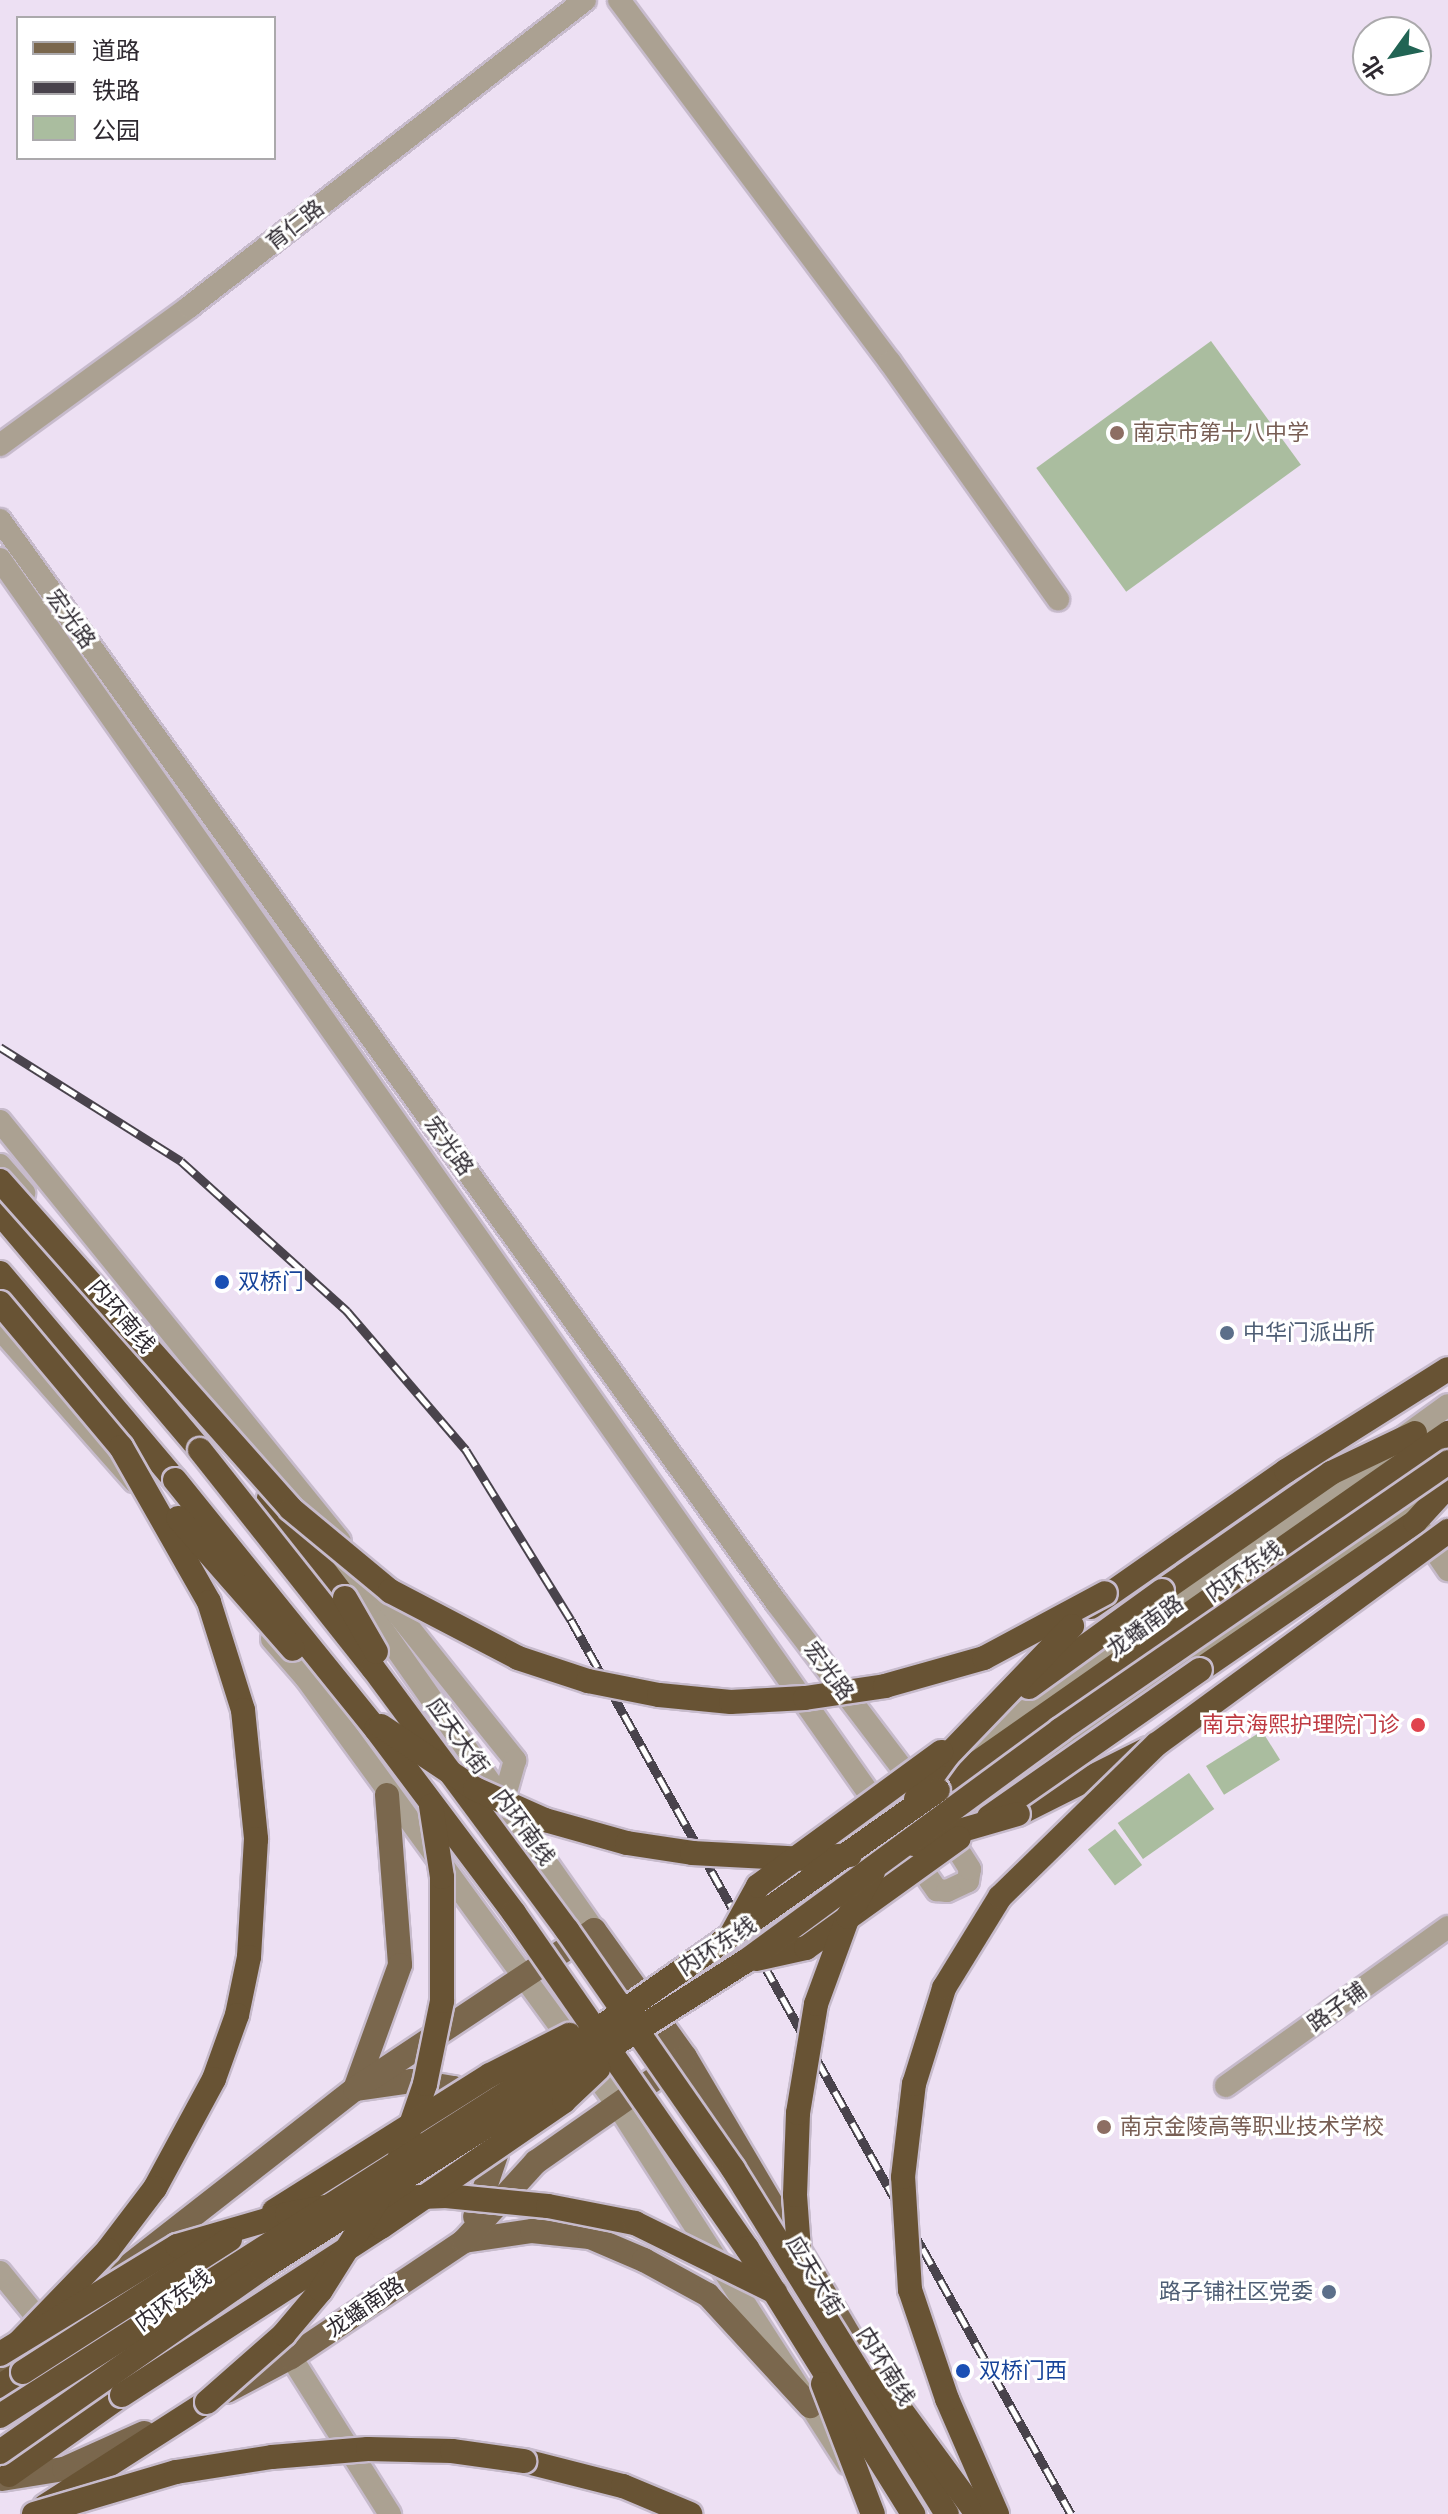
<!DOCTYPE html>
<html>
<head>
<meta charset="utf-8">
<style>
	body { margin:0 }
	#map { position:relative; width:1448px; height:2514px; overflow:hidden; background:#ede0f3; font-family:"DM Sans","Noto Sans SC",sans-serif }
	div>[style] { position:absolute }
	.green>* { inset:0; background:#aabd9f; transform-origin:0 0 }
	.roads { filter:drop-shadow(2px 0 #c7bbcc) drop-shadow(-2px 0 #c7bbcc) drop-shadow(0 2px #c7bbcc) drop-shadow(0 -2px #c7bbcc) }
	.minor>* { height:22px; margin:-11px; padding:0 11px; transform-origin:11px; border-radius:11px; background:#aba192 }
	.major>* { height:24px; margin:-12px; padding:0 12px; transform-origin:12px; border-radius:12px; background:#7a674d }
	.highway>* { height:24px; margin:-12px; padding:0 12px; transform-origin:12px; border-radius:12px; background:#685334 }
	.rail>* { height:9px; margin-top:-4.5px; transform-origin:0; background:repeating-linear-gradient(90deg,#fff 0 18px,#49434c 0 36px); box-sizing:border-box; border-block:2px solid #49434c }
	.bridges { filter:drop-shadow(2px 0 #c7bbcc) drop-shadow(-2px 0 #c7bbcc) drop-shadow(0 2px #c7bbcc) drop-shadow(0 -2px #c7bbcc) }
	.highway-bridge>* { height:24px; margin:-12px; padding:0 12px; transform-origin:12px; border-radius:12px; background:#685334 }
	.dots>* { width:22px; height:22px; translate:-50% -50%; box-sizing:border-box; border:4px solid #fff; border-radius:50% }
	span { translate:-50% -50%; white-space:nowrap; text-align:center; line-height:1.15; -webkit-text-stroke:6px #fff; paint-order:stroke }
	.street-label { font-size:22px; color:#2e2930 }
	.education-label { font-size:22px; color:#785e54 }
	.left { translate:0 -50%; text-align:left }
	.transit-label { font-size:22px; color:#164399 }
	.service-label { font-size:22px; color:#4e5e75 }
	.right { translate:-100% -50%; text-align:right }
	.health-label { font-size:22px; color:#be3a42 }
	.legend { position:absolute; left:16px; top:16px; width:260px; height:144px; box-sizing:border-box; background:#fff; border:2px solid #aba9ac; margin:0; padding:10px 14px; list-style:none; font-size:24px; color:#2e2930 }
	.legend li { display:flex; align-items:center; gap:16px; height:40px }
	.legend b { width:40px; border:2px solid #aba9ac }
	.north { position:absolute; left:1352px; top:16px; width:80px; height:80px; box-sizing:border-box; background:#fff; border:2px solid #aba9ac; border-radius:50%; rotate:237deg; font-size:22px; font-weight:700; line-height:32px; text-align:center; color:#2e2930 }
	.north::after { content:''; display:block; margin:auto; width:28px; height:36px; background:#216454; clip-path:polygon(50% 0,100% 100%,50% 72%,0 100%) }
</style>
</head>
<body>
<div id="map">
	<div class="green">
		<div style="left:1211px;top:341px;width:153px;height:216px;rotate:54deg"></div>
		<div style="left:1262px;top:1731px;width:34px;height:66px;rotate:58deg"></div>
		<div style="left:1189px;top:1773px;width:44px;height:87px;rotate:55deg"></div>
		<div style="left:1115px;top:1829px;width:45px;height:34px;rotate:53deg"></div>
	</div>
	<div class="roads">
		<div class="minor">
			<div style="left:619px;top:0;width:452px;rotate:53.2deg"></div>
			<div style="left:890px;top:362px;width:291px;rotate:54.7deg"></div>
			<div style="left:0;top:445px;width:234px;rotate:-36.1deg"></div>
			<div style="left:189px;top:307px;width:501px;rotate:-37.78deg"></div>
			<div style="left:0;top:520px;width:1332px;rotate:54.35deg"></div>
			<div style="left:776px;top:1602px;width:208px;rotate:52.8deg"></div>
			<div style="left:0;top:559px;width:1628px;rotate:54.86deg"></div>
			<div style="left:937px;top:1890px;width:10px;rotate:6deg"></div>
			<div style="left:947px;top:1891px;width:23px;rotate:-25deg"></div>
			<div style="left:968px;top:1881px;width:12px;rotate:-81deg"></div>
			<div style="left:970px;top:1869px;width:49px;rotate:-122.4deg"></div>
			<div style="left:0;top:1121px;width:540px;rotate:51.01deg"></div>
			<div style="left:0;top:1165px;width:37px;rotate:49deg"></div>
			<div style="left:0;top:1329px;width:203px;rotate:48.6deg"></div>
			<div style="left:1420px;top:1529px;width:50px;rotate:55.7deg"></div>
			<div style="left:319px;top:1539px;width:478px;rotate:54.9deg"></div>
			<div style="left:374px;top:1584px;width:226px;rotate:51.3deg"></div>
			<div style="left:515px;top:1760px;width:41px;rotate:105.8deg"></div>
			<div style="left:272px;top:1639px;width:52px;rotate:48.9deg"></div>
			<div style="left:306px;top:1678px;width:526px;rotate:53.89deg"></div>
			<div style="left:616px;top:2103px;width:428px;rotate:57.3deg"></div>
			<div style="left:944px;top:1770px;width:622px;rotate:-35.91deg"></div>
			<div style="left:975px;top:1806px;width:534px;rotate:-34.08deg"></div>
			<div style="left:1226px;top:2086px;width:273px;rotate:-35.6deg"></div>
			<div style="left:0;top:2272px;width:77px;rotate:50.8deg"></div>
			<div style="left:291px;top:2357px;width:186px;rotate:57.8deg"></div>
		</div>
		<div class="major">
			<div style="left:387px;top:1795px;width:170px;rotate:85.6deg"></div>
			<div style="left:400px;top:1965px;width:132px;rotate:109.9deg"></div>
			<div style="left:355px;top:2089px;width:58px;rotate:-8deg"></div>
			<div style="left:412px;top:2081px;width:42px;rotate:9.7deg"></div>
			<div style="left:453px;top:2088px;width:44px;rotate:46.8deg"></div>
			<div style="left:483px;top:2120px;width:37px;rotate:70deg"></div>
			<div style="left:496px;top:2155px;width:65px;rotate:108.7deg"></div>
			<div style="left:464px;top:2241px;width:69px;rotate:-8.4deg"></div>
			<div style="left:532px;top:2231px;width:58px;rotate:5.9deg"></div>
			<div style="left:590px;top:2237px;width:59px;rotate:23.1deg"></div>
			<div style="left:644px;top:2260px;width:73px;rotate:28.7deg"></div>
			<div style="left:708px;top:2295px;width:151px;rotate:47.4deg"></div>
			<div style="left:122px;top:2271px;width:296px;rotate:-38deg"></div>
			<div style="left:355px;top:2089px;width:287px;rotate:-33.6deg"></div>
			<div style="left:594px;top:1930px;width:156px;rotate:54.4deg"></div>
			<div style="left:685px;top:2057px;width:329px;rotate:59.5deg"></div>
			<div style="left:0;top:2369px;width:39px;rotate:-38deg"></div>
			<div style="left:227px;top:2391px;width:72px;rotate:-28deg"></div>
			<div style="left:291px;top:2357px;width:208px;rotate:-33.8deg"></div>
			<div style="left:464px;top:2241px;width:107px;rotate:-47.7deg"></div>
			<div style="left:536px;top:2162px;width:179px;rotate:-35deg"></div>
			<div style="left:2px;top:2479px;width:63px;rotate:-9.2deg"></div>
			<div style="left:64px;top:2469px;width:88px;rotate:-24.2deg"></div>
		</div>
		<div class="highway">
			<div style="left:0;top:1213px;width:310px;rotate:49.8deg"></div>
			<div style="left:0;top:1273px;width:271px;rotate:49.8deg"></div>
			<div style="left:269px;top:1498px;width:126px;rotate:52.8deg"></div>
			<div style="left:1162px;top:1591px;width:206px;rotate:-34.9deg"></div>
			<div style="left:1331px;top:1473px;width:93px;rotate:-25.5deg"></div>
			<div style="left:1091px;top:1607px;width:238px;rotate:-34.9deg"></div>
			<div style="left:1286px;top:1471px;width:191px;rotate:-32.2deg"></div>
			<div style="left:1200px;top:1670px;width:261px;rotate:-34.5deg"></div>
			<div style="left:1415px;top:1522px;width:47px;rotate:-47.6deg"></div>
			<div style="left:938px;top:1790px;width:623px;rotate:-34.99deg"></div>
			<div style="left:1018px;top:1814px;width:145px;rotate:-26.6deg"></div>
			<div style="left:0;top:2386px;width:27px;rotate:-31deg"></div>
			<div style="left:524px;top:2461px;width:102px;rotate:14.2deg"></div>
			<div style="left:623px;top:2486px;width:73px;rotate:22.7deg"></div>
			<div style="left:9px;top:2475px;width:138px;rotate:-35.3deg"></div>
			<div style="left:45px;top:2506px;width:193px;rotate:-32.7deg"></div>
		</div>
	</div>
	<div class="rail">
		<div style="left:0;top:1047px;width:214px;rotate:32.2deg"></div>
		<div style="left:181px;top:1161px;width:224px;rotate:42.1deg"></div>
		<div style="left:347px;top:1311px;width:183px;rotate:49.4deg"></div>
		<div style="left:466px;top:1450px;width:200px;rotate:58.3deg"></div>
		<div style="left:571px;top:1620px;width:1024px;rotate:60.78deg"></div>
	</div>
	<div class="bridges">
		<div class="highway-bridge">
			<div style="left:0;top:1181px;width:438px;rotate:48.4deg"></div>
			<div style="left:291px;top:1509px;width:129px;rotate:39.6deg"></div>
			<div style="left:390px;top:1591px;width:144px;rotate:27.6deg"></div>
			<div style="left:518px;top:1658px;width:74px;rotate:18.2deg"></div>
			<div style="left:588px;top:1681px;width:72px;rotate:11.2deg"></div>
			<div style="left:659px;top:1695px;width:72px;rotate:5.6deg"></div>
			<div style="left:731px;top:1702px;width:74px;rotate:-3.1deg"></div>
			<div style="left:805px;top:1698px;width:81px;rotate:-8.5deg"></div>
			<div style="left:885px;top:1686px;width:103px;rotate:-15.8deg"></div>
			<div style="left:984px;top:1658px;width:137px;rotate:-28.2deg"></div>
			<div style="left:0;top:1303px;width:188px;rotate:50deg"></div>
			<div style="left:121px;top:1447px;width:178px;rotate:60.4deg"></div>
			<div style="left:209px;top:1602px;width:113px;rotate:72.5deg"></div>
			<div style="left:243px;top:1710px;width:130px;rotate:84.2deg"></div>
			<div style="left:256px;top:1839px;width:118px;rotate:93.4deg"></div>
			<div style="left:249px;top:1957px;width:59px;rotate:101.7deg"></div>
			<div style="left:237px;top:2015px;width:68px;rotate:109.8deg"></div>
			<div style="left:214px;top:2079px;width:124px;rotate:118.4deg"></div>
			<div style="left:155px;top:2188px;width:78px;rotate:127.2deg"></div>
			<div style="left:108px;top:2250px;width:127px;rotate:134deg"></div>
			<div style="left:200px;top:1450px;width:278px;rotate:51.6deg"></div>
			<div style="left:373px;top:1668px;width:326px;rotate:53.5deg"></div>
			<div style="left:567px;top:1930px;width:291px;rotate:55.2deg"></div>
			<div style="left:733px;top:2169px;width:406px;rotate:58.2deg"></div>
			<div style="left:175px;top:1480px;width:320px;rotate:51.1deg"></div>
			<div style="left:376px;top:1729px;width:230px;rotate:53.1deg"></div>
			<div style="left:514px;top:1913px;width:408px;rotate:55.2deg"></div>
			<div style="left:747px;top:2248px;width:314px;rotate:58deg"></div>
			<div style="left:178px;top:1518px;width:174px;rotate:48.7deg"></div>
			<div style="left:345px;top:1598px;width:62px;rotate:60.1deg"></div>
			<div style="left:1029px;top:1687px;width:164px;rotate:-35.8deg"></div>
			<div style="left:381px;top:1726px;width:113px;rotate:33.8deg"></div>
			<div style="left:475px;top:1789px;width:77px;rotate:23.9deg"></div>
			<div style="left:545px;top:1820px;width:85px;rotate:15.7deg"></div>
			<div style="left:627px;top:1843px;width:66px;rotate:8.7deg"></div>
			<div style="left:692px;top:1853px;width:114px;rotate:3deg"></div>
			<div style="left:806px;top:1859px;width:44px;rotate:-5.2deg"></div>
			<div style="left:916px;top:1799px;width:54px;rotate:-54deg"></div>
			<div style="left:948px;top:1755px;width:179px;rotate:-46.1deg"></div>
			<div style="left:989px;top:1817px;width:257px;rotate:-34.9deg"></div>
			<div style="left:914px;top:1844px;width:108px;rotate:-16.1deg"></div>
			<div style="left:731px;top:1935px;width:56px;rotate:-61.1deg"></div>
			<div style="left:758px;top:1886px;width:227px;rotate:-36.2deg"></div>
			<div style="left:756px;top:1959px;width:51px;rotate:-12.4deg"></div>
			<div style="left:806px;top:1948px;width:188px;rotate:-35.7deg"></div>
			<div style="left:397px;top:2165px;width:86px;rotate:-70.9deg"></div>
			<div style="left:425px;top:2084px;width:85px;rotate:-78.4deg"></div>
			<div style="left:442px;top:2001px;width:124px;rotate:-90deg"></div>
			<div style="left:442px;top:1877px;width:72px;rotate:-98.8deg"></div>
			<div style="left:274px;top:2211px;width:255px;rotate:-32.2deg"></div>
			<div style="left:490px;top:2075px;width:89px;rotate:-26.9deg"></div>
			<div style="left:801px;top:2277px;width:82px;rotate:-94.2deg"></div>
			<div style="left:795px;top:2195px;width:82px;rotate:-87.9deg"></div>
			<div style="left:798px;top:2113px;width:110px;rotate:-80.6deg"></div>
			<div style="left:816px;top:2004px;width:93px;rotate:-69.8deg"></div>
			<div style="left:848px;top:1917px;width:51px;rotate:-60.9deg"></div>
			<div style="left:0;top:2354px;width:207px;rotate:-31.4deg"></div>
			<div style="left:177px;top:2246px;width:115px;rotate:-16.2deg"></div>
			<div style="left:287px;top:2214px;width:83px;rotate:-10.4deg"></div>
			<div style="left:369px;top:2199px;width:77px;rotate:-2.2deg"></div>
			<div style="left:446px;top:2196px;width:102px;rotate:5.6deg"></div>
			<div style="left:548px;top:2206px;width:89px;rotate:11.1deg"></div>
			<div style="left:635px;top:2223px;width:156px;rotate:26.2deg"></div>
			<div style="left:23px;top:2372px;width:246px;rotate:-32.7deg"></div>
			<div style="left:879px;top:2380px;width:166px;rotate:53.8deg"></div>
			<div style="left:823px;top:2384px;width:139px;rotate:69deg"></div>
			<div style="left:122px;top:2395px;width:309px;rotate:-33deg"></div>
			<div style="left:381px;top:2227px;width:222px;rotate:-34.5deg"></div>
			<div style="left:564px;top:2101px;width:47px;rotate:-43.3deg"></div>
			<div style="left:207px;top:2402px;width:103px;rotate:-41.4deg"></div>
			<div style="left:284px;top:2334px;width:57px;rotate:-49.9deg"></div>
			<div style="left:321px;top:2290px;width:109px;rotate:-57.8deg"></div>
			<div style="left:0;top:2416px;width:605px;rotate:-32.51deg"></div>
			<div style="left:510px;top:2091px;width:523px;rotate:-35.12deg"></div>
			<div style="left:0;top:2452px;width:319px;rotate:-35deg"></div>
			<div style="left:261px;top:2269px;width:575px;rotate:-32.42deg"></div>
			<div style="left:746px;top:1961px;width:390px;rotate:-36.3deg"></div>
			<div style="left:1060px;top:1730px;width:472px;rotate:-34.6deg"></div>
			<div style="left:34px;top:2514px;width:148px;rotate:-16.5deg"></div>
			<div style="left:176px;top:2472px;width:97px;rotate:-8.9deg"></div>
			<div style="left:272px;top:2457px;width:96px;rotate:-4.8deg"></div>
			<div style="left:368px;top:2449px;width:84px;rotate:1.4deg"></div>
			<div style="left:452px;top:2451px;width:73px;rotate:7.9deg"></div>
			<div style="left:997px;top:2514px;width:125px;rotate:-113.5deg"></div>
			<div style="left:947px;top:2399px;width:115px;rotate:-108.7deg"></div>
			<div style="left:910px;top:2290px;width:113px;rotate:-93.5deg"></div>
			<div style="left:903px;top:2177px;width:94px;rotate:-83.3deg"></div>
			<div style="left:914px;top:2084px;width:101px;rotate:-72.6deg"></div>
			<div style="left:944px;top:1988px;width:107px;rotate:-58.4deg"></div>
			<div style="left:1000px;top:1897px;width:219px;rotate:-44.3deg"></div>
			<div style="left:1157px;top:1744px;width:361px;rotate:-36.2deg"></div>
		</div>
	</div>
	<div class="dots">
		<div style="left:1117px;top:433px;background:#8d6e63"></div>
		<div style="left:222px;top:1282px;background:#1a4fb4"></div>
		<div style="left:1227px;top:1333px;background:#5c6f8a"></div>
		<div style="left:1418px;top:1725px;background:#e0444e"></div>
		<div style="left:1104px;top:2127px;background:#8d6e63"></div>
		<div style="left:1329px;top:2292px;background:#5c6f8a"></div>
		<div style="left:963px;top:2371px;background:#1a4fb4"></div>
	</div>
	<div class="street-label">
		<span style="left:295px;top:225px;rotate:-38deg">育仁路</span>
		<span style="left:71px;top:619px;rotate:54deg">宏光路</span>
		<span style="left:449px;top:1146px;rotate:54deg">宏光路</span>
		<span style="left:122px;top:1316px;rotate:50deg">内环南线</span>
		<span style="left:1244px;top:1571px;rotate:-35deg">内环东线</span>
		<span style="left:1145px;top:1626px;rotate:-36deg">龙蟠南路</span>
		<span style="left:829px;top:1671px;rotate:53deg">宏光路</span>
		<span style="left:458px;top:1736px;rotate:54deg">应天大街</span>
		<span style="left:524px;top:1827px;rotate:54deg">内环南线</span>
		<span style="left:717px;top:1946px;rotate:-33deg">内环东线</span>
		<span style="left:1337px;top:2007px;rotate:-36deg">路子铺</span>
		<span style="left:815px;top:2276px;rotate:59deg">应天大街</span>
		<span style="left:173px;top:2300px;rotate:-36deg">内环东线</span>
		<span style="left:365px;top:2307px;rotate:-34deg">龙蟠南路</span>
		<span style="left:886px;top:2366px;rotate:58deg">内环南线</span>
	</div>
	<div class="education-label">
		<span class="left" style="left:1133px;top:433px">南京市第十八中学</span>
		<span class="left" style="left:1120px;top:2127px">南京金陵高等职业技术学校</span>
	</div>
	<div class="transit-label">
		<span class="left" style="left:238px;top:1282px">双桥门</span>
		<span class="left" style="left:979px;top:2371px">双桥门西</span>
	</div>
	<div class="service-label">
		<span class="left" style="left:1243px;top:1333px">中华门派出所</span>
		<span class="right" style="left:1313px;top:2292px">路子铺社区党委</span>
	</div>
	<div class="health-label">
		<span class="right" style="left:1400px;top:1725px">南京海熙护理院门诊</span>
	</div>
	<ul class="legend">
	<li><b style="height:10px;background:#7a674d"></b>道路</li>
	<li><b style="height:10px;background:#49434c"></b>铁路</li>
	<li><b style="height:22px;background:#aabd9f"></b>公园</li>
	</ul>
	<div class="north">北</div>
</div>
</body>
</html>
